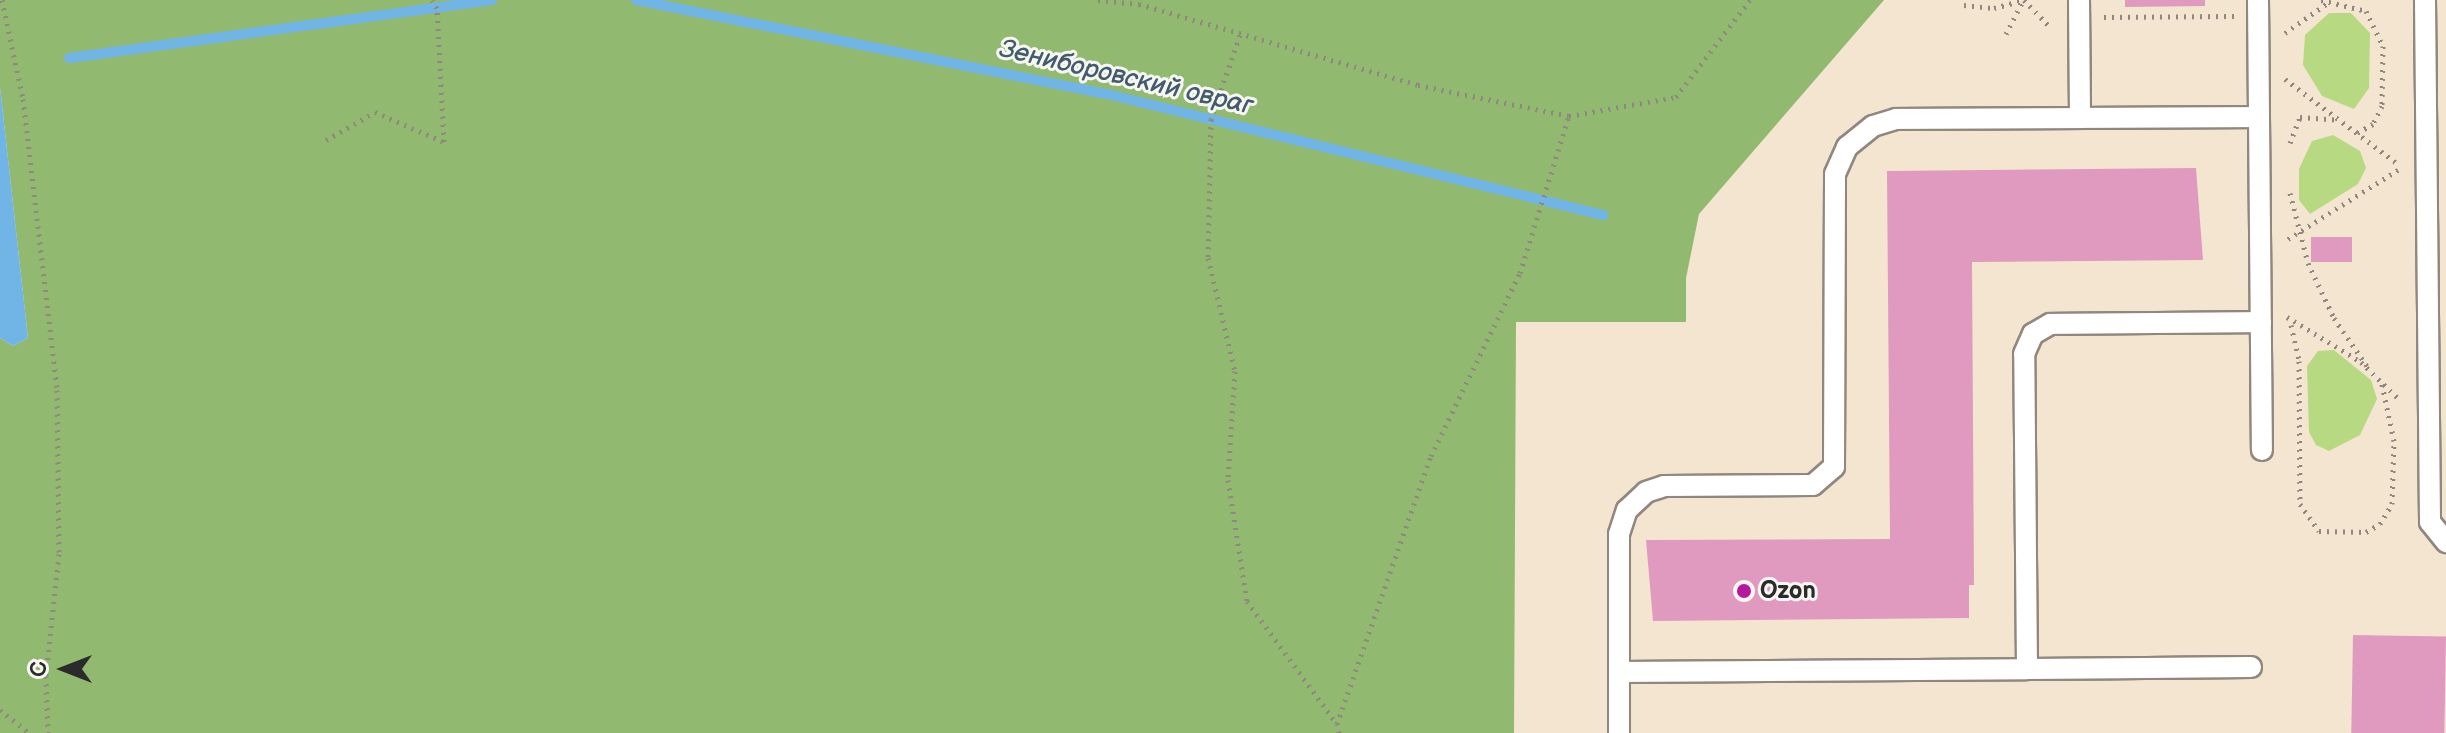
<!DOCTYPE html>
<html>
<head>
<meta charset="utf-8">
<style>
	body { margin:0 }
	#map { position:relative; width:2446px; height:733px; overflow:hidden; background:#f4e5d0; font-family:"Balsamiq Sans",sans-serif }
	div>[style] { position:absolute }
	.green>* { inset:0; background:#b7d981 }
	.forest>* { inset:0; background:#91b96f }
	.water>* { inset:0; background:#71b5e7 }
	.stream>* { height:10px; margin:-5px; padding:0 5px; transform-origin:5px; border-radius:5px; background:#71b5e7 }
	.building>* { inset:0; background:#e09abf; transform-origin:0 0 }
	.path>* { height:5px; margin-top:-2.5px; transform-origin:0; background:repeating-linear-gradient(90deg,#90887e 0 2px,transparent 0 8px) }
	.roads { filter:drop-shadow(2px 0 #90887e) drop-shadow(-2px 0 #90887e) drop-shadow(0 2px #90887e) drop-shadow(0 -2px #90887e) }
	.service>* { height:20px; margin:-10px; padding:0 10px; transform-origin:10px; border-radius:10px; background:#fff }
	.dots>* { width:22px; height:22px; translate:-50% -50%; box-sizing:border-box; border:4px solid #f6f6f2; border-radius:50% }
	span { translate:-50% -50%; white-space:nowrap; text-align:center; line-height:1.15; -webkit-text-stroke:6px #f6f6f2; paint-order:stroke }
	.poi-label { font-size:24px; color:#2b2b2b; font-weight:700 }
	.left { translate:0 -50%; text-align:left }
	.water-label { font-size:26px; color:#445b6d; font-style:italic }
	.north { position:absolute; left:24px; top:629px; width:80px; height:80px; -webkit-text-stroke:6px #f6f6f2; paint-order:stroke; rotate:270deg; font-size:22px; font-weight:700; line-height:32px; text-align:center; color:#2b2b2b }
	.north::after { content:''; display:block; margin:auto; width:28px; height:36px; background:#2b2b2b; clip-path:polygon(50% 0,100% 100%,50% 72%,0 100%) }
</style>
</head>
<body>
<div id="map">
	<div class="green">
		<div style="clip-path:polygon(2329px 13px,2351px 13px,2370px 33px,2369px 88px,2354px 109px,2322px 96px,2303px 65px,2305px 35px)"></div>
		<div style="clip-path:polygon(2333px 135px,2360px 151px,2366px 168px,2358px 184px,2310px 214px,2299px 200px,2299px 169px,2312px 141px)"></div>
		<div style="clip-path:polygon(2334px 350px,2371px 380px,2377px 399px,2360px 435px,2329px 451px,2316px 445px,2309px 432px,2307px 366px,2318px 351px)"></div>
	</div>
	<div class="forest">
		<div style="clip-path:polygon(0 0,1884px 0,1699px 214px,1686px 278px,1686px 322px,1516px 322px,1514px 733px,0 733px,0 338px,13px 346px,28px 338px,0 87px)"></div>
	</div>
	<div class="water">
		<div style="clip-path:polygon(0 87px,28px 338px,13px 346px,0 338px)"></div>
	</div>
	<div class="stream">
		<div style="left:636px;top:0;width:480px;rotate:11.3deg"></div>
		<div style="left:1107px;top:94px;width:511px;rotate:13.71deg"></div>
		<div style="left:69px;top:58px;width:427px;rotate:-7.8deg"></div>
	</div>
	<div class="building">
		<div style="clip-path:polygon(2125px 0,2205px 0,2205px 6px,2125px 7px)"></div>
		<div style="clip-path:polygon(2196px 168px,2203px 260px,1972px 262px,1974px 585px,1969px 585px,1969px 618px,1653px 621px,1646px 540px,1890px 539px,1887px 171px)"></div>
		<div style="left:2311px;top:237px;width:41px;height:25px"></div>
		<div style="left:2353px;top:635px;width:93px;height:98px;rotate:1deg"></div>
	</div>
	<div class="path">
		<div style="left:2px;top:0;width:101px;rotate:78deg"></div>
		<div style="left:23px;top:99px;width:293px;rotate:83.3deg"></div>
		<div style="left:57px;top:390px;width:164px;rotate:89.3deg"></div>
		<div style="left:59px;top:554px;width:123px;rotate:96.1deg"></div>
		<div style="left:46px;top:676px;width:57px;rotate:88deg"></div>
		<div style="left:1098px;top:0;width:41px;rotate:5.6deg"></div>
		<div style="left:1139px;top:4px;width:291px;rotate:16.2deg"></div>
		<div style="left:1418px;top:85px;width:154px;rotate:11.6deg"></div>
		<div style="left:1569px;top:116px;width:109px;rotate:-10.1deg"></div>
		<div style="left:1676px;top:97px;width:122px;rotate:-52.7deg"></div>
		<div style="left:2024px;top:0;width:39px;rotate:46deg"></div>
		<div style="left:2321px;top:0;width:46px;rotate:13.7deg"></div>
		<div style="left:2366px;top:11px;width:39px;rotate:64deg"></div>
		<div style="left:2383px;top:46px;width:60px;rotate:91deg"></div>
		<div style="left:2382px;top:106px;width:20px;rotate:117deg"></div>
		<div style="left:2373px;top:124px;width:18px;rotate:151deg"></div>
		<div style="left:1964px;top:5px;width:30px;rotate:6deg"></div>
		<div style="left:1994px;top:8px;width:30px;rotate:-15deg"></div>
		<div style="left:2104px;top:17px;width:130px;rotate:-0.4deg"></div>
		<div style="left:2285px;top:33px;width:54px;rotate:-35.2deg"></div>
		<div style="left:2006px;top:34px;width:37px;rotate:-63deg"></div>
		<div style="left:1240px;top:35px;width:89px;rotate:109deg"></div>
		<div style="left:1211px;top:119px;width:139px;rotate:91.2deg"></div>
		<div style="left:1208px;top:258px;width:116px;rotate:76.6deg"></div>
		<div style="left:1235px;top:371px;width:109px;rotate:93.7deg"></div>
		<div style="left:1228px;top:480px;width:122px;rotate:81.1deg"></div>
		<div style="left:1247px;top:601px;width:152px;rotate:53.8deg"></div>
		<div style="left:2285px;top:79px;width:141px;rotate:37deg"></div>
		<div style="left:326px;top:140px;width:56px;rotate:-29.7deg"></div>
		<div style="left:375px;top:112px;width:75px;rotate:23.5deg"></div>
		<div style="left:444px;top:142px;width:134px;rotate:-93deg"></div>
		<div style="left:437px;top:8px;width:9px;rotate:-122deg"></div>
		<div style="left:2290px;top:143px;width:28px;rotate:-69deg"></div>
		<div style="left:2300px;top:117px;width:39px;rotate:4deg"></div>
		<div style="left:2290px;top:193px;width:72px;rotate:75.6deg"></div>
		<div style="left:2308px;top:263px;width:61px;rotate:64.7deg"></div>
		<div style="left:2334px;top:318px;width:62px;rotate:55.5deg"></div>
		<div style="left:2288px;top:239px;width:130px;rotate:-32.1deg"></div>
		<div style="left:2287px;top:317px;width:87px;rotate:31.3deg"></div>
		<div style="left:2361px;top:362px;width:54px;rotate:44.3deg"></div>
		<div style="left:2291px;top:325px;width:37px;rotate:77deg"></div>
		<div style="left:2299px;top:361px;width:143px;rotate:89.6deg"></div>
		<div style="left:2300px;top:504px;width:33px;rotate:55deg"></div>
		<div style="left:2319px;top:531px;width:47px;rotate:1.2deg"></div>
		<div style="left:2366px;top:532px;width:16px;rotate:-30deg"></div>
		<div style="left:2380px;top:524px;width:23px;rotate:-59deg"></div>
		<div style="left:2392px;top:504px;width:63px;rotate:-88.2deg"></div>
		<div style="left:2394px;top:441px;width:62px;rotate:-102deg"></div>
		<div style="left:0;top:710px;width:37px;rotate:38deg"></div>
		<div style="left:1339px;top:733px;width:9px;rotate:-103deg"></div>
		<div style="left:1337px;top:724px;width:284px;rotate:-70.7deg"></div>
		<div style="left:1431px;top:456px;width:203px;rotate:-64.1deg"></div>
		<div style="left:1520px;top:273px;width:164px;rotate:-72.7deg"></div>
	</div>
	<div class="roads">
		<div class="service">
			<div style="left:2079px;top:0;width:118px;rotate:89.5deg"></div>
			<div style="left:2080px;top:118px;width:179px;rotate:-0.3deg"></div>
			<div style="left:2259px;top:117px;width:333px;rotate:89.5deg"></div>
			<div style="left:2258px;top:0;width:117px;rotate:89.5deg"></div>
			<div style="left:2425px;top:0;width:522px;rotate:89.45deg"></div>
			<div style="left:2430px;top:522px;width:26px;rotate:51deg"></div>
			<div style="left:2027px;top:669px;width:224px;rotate:-0.5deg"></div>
			<div style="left:1620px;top:672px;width:407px;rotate:-0.4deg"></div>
			<div style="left:2027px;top:669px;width:315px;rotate:-90.5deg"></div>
			<div style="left:2024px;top:354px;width:22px;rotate:-66deg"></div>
			<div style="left:2033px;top:334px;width:20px;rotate:-30deg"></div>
			<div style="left:2050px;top:324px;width:211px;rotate:-0.5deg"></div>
			<div style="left:1619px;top:733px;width:199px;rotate:-90deg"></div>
			<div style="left:1619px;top:534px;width:25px;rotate:-72deg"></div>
			<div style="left:1627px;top:510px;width:26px;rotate:-43deg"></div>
			<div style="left:1646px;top:492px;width:19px;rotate:-18deg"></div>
			<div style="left:1664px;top:486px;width:149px;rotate:-0.4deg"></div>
			<div style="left:1813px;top:485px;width:28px;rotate:-41deg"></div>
			<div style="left:1834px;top:467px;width:293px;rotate:-89.8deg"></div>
			<div style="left:1835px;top:174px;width:30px;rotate:-66deg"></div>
			<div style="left:1847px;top:147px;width:33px;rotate:-39deg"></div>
			<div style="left:1873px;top:126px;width:24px;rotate:-17deg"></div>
			<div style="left:1896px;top:119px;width:184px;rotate:-0.3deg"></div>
		</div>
	</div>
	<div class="dots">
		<div style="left:1744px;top:591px;background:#b5179e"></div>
	</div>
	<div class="poi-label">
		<span class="left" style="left:1760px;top:591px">Ozon</span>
	</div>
	<div class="water-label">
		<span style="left:1126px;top:78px;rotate:13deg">Зениборовский овраг</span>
	</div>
	<div class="north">С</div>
</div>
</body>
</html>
